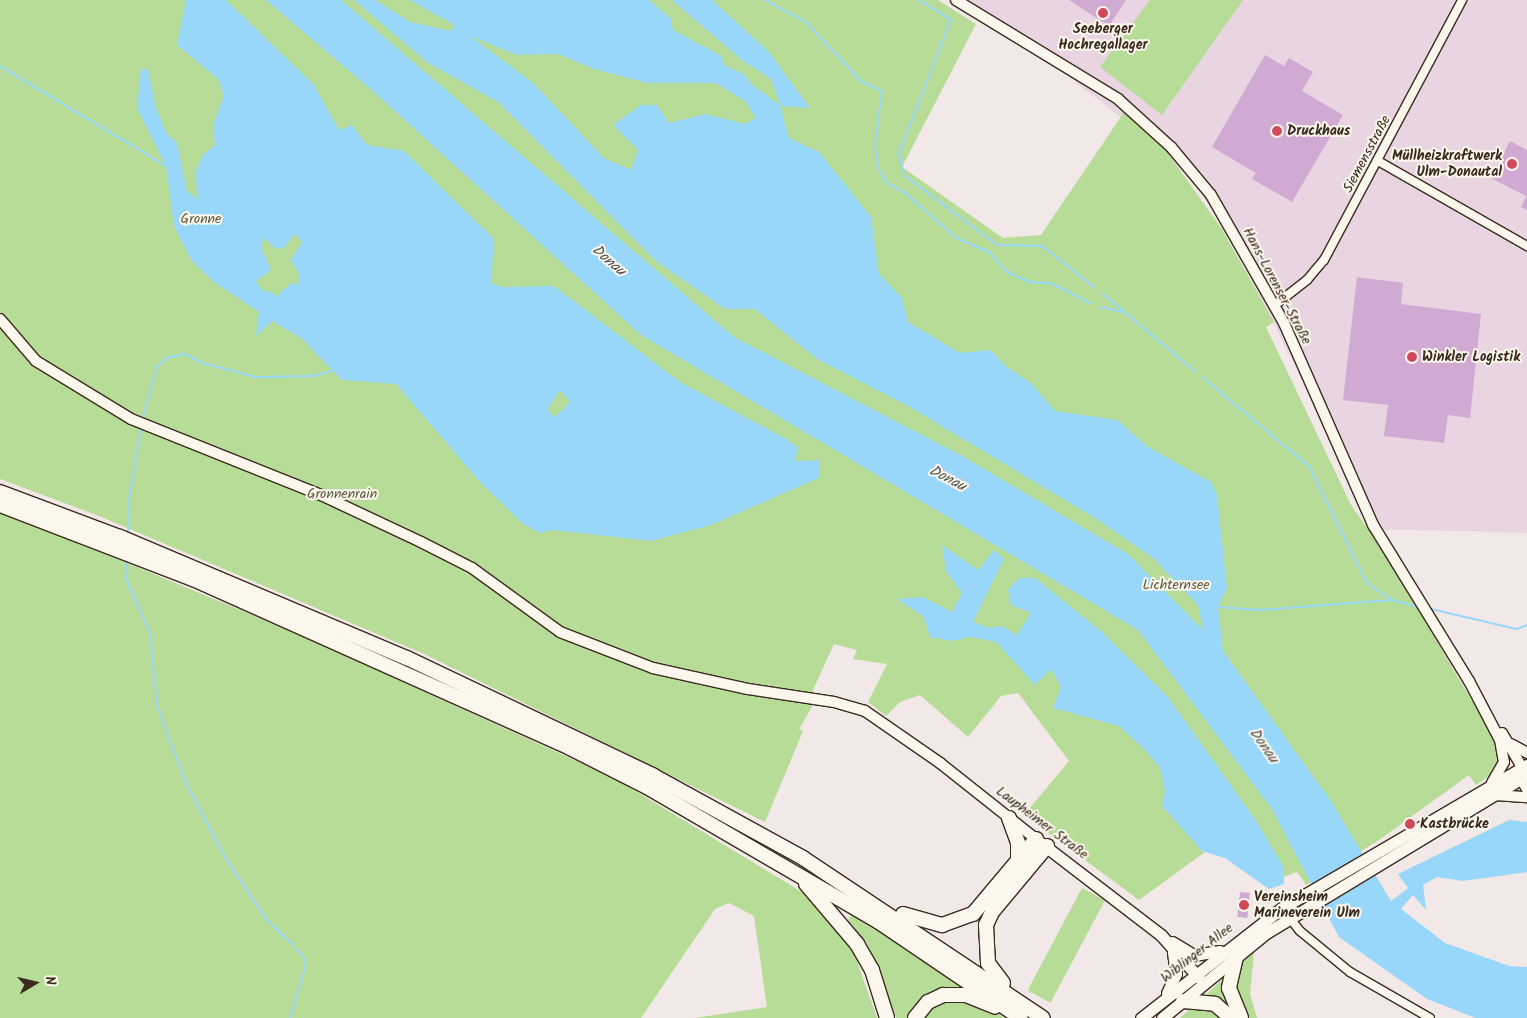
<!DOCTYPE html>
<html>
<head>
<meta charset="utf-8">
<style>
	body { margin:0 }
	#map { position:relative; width:1527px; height:1018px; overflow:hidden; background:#f2e8e7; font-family:Kalam,sans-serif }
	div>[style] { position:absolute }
	.built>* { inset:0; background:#e8d5e1 }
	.green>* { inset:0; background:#b7dc97; transform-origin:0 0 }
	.water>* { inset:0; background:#98d7f9 }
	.stream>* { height:2px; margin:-1px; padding:0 1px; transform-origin:1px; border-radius:1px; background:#98d7f9 }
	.building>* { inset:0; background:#d0aad2; transform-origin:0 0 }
	.roads { filter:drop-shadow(1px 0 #3b2a1e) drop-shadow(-1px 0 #3b2a1e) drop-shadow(0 1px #3b2a1e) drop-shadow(0 -1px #3b2a1e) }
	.street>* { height:8px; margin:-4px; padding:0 4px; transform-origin:4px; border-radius:4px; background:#fbf7ec }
	.secondary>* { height:10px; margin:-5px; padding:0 5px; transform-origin:5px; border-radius:5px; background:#fbf7ec }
	.primary>* { height:11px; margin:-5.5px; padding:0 5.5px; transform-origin:5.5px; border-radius:5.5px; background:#fbf7ec }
	.highway>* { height:14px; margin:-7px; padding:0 7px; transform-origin:7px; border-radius:7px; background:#fbf7ec }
	.dots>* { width:14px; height:14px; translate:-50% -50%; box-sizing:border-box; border:2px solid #fbf7ec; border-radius:50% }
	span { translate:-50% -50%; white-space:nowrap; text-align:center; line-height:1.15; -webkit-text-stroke:4px #fbf7ec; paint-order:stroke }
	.poi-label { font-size:14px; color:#3b2a1e; font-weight:700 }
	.left { translate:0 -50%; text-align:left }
	.right { translate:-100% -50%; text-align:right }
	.street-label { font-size:14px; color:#3b2a1e }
	.park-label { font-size:14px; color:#5a563c }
	.water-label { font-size:15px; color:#525555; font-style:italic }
	.north { position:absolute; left:10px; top:958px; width:50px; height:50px; -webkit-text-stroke:4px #fbf7ec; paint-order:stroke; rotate:81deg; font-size:14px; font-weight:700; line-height:20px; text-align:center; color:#3b2a1e }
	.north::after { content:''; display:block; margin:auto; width:18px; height:22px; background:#3b2a1e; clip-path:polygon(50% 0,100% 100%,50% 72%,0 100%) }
</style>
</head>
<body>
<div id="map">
	<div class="built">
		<div style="clip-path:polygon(948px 0,1527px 0,1527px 533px,1370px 529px,1301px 378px,1227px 232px,1182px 164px,1053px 65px)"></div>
	</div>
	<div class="green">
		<div style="clip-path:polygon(0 0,938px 0,976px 24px,902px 167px,1003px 238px,1041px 235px,1124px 112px,1167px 152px,1222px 229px,1274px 322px,1266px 327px,1351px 505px,1381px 547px,1499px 747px,1497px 770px,1476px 785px,1469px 775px,1379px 840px,1306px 885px,1297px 872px,1263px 884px,1212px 847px,1139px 900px,1024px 815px,1069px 761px,1018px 693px,1001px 696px,968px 737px,920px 695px,900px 702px,886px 716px,868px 702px,887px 664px,853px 659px,857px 650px,834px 644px,813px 690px,808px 704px,813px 705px,799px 729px,803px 731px,765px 822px,422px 653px,99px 516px,0 479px)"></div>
		<div style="clip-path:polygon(1150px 0,1243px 0,1162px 115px,1100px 67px)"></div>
		<div style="clip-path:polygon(0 510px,293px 632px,614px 778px,810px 897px,853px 950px,877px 1018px,695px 1018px,767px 1007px,754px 916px,729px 903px,715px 909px,641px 1018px,0 1018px)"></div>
		<div style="left:1082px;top:888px;width:26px;height:116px;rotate:28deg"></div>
		<div style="clip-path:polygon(853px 912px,966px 986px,1004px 1018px,896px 1018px,868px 945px,848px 920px)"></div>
		<div style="clip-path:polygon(1254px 951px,1250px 994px,1257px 1018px,1180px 1018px)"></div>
	</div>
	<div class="water">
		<div style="clip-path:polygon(evenodd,186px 0,226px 0,314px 85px,339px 130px,352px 125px,367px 145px,404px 151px,494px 239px,491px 283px,503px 287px,554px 286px,680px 382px,786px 439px,798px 448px,795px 461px,819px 460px,819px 478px,711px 525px,651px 541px,553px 530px,540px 533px,523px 524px,480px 482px,396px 384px,342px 380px,301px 338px,272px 321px,256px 336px,259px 312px,214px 282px,191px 260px,174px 226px,166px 166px,137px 108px,141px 68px,148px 70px,156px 108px,167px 134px,177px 143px,187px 191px,197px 199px,196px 171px,203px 155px,215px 145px,213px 125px,224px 96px,218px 79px,177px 45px,186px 0,295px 234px,302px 242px,291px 260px,299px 274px,298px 285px,291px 283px,276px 297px,274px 293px,262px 290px,256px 281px,271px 270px,262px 249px,263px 237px,276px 249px,284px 248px,295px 234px,186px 0,558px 392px,562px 392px,570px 402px,555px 417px,548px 410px,558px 392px)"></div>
		<div style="clip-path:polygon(evenodd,266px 0,341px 0,734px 337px,964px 457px,1128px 554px,1203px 630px,1198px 605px,1153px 558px,1098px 520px,908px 406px,817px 359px,755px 309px,725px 309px,656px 261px,498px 102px,428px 63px,354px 0,375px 0,410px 22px,451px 31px,454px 25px,410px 0,649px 0,671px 19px,673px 30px,721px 56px,725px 66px,744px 74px,751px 84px,780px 105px,771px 79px,743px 61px,672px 0,712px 0,769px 52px,810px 108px,780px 106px,789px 138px,820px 153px,871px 217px,879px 274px,902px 298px,908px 322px,960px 353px,991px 350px,1005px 366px,1031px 383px,1055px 411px,1117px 420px,1148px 447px,1211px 482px,1217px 495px,1227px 588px,1218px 607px,1223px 651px,1331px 801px,1391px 901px,1408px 888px,1398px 874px,1509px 820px,1527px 822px,1527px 872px,1463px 881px,1437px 877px,1423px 885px,1426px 910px,1413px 895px,1401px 909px,1445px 943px,1509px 966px,1527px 967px,1527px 1018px,1476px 1018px,1427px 999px,1339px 937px,1272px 809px,1138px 630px,641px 335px,375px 93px,266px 0,470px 36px,517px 55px,558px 54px,594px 69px,647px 83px,715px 83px,745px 101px,756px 118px,745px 124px,705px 114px,669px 123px,657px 105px,641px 105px,613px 125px,638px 150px,631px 170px,604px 158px,533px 83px,470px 36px)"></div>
		<div style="clip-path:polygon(942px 545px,978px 570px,994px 550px,1004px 559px,973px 622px,989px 628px,1002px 626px,1017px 635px,1031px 613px,1011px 605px,1008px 590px,1019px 578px,1035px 578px,1102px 632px,1168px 697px,1257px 822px,1284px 868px,1284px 884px,1269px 889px,1225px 858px,1202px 851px,1162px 806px,1165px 791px,1160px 768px,1146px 751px,1119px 726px,1053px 708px,1061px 687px,1051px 669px,1035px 685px,996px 642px,971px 637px,951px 641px,930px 637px,924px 617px,897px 599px,923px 597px,952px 612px,962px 593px,946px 571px)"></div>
	</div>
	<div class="stream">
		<div style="left:765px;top:0;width:47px;rotate:28.2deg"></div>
		<div style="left:806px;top:22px;width:82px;rotate:47deg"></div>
		<div style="left:862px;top:82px;width:22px;rotate:24deg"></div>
		<div style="left:882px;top:91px;width:54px;rotate:97.4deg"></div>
		<div style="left:875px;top:145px;width:23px;rotate:83deg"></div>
		<div style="left:878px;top:168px;width:17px;rotate:59deg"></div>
		<div style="left:887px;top:183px;width:21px;rotate:29deg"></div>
		<div style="left:905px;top:193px;width:70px;rotate:41deg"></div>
		<div style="left:958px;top:239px;width:34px;rotate:23deg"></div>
		<div style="left:989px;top:252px;width:27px;rotate:48deg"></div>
		<div style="left:1007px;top:272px;width:24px;rotate:24deg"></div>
		<div style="left:1029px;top:282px;width:22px;rotate:3deg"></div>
		<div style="left:1051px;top:283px;width:44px;rotate:27.1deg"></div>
		<div style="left:919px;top:0;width:38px;rotate:32deg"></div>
		<div style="left:951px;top:20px;width:143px;rotate:111.4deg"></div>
		<div style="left:899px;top:153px;width:23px;rotate:77deg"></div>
		<div style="left:904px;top:175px;width:116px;rotate:37deg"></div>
		<div style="left:997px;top:245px;width:45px;rotate:1.3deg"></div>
		<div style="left:1042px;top:246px;width:66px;rotate:38.3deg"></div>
		<div style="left:0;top:66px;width:194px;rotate:31.1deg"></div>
		<div style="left:1103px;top:294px;width:121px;rotate:40deg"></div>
		<div style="left:1100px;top:307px;width:25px;rotate:12deg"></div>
		<div style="left:1202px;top:377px;width:139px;rotate:39.8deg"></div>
		<div style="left:1309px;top:466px;width:131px;rotate:63.6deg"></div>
		<div style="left:1367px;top:583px;width:30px;rotate:34deg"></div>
		<div style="left:1392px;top:600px;width:28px;rotate:15deg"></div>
		<div style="left:142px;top:420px;width:55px;rotate:-74.2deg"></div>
		<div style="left:157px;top:367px;width:13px;rotate:-45deg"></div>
		<div style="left:166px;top:358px;width:19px;rotate:-12deg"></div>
		<div style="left:185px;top:354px;width:20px;rotate:27deg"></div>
		<div style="left:203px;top:363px;width:55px;rotate:14.8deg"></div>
		<div style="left:256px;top:377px;width:58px;rotate:-1deg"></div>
		<div style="left:314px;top:376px;width:22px;rotate:-16deg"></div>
		<div style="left:128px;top:534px;width:35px;rotate:-88deg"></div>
		<div style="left:129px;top:499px;width:73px;rotate:-80.5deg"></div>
		<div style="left:127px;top:561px;width:20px;rotate:90deg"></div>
		<div style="left:127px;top:581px;width:58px;rotate:66.5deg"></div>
		<div style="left:150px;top:634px;width:71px;rotate:84.4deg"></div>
		<div style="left:157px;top:705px;width:81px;rotate:69.8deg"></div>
		<div style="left:185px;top:781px;width:88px;rotate:62.3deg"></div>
		<div style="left:226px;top:859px;width:72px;rotate:56.3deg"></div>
		<div style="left:266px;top:919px;width:37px;rotate:44deg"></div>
		<div style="left:1218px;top:607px;width:42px;rotate:4.1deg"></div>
		<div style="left:1260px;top:610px;width:132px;rotate:-4.3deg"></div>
		<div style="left:1431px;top:609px;width:88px;rotate:13.1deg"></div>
		<div style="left:1517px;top:629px;width:11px;rotate:-22deg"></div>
		<div style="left:290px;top:1018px;width:52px;rotate:-73.3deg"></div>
		<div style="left:305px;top:968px;width:10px;rotate:-96deg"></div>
		<div style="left:304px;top:958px;width:13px;rotate:-129deg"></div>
	</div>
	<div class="building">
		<div style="clip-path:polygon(1069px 0,1126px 0,1109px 26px)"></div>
		<div style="clip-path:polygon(1265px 55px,1284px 66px,1289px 58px,1313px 72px,1302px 91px,1343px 115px,1292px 202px,1252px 179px,1256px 173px,1212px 147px)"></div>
		<div style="clip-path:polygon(1510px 141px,1527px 150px,1527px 210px,1521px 207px,1526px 196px,1491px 178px)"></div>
		<div style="clip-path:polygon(1357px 277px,1403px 283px,1401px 304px,1481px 314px,1470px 418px,1448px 415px,1444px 443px,1384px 436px,1388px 405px,1343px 400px)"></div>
		<div style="left:1240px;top:892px;width:10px;height:25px;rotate:6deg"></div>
	</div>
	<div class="roads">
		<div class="street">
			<div style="left:1378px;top:161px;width:172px;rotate:29.7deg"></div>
			<div style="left:1275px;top:305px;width:41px;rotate:-38deg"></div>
			<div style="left:1307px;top:280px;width:26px;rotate:-50deg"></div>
			<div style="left:1324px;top:260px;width:294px;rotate:-62deg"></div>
			<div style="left:1518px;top:775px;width:18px;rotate:61deg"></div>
			<div style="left:1282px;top:908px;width:29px;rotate:52deg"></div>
			<div style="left:1300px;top:931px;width:65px;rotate:39.4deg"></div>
			<div style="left:1350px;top:972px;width:92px;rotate:29.9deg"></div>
		</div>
		<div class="secondary">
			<div style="left:956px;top:0;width:190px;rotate:31.4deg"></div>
			<div style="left:1118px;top:99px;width:72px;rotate:42.2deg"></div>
			<div style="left:1171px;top:147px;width:62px;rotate:50.2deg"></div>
			<div style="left:1211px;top:195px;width:147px;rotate:60.3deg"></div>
			<div style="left:1284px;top:323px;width:221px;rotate:66.2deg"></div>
			<div style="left:1373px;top:525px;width:183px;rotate:58.4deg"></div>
			<div style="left:1469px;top:681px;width:67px;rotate:62.3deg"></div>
			<div style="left:1500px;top:740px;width:22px;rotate:80deg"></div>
			<div style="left:1504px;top:762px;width:24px;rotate:120deg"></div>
			<div style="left:0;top:319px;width:55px;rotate:49.4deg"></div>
			<div style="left:36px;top:361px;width:111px;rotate:31.4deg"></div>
			<div style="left:131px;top:419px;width:205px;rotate:21.8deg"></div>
			<div style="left:321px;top:495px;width:110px;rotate:25.2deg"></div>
			<div style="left:421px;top:542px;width:57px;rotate:27deg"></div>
			<div style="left:472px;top:568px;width:109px;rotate:36deg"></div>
			<div style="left:560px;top:632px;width:100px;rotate:21.2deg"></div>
			<div style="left:653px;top:668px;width:97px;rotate:12.5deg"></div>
			<div style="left:748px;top:689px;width:87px;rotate:8.6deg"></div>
			<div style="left:834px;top:702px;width:32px;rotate:16deg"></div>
			<div style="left:865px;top:711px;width:91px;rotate:34.7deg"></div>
			<div style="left:940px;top:763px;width:122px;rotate:38.4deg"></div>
			<div style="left:1502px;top:733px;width:48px;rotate:59.7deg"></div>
			<div style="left:1511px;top:744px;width:18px;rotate:29deg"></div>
			<div style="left:1495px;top:795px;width:32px;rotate:4deg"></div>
		</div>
		<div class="primary">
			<div style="left:1041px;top:843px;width:151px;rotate:37.5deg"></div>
			<div style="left:1161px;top:935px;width:57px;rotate:48.5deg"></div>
			<div style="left:1172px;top:942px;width:26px;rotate:31deg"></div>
			<div style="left:1194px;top:955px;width:26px;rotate:-9deg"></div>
			<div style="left:1167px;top:993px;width:21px;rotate:-65deg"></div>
			<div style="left:1176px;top:974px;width:22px;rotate:-98deg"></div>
			<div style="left:1141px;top:1018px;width:179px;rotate:-38deg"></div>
			<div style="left:1282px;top:908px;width:284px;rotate:-30.3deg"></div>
			<div style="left:1162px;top:1018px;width:134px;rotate:-39.3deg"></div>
			<div style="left:1266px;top:933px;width:305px;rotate:-31.2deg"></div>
		</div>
		<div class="highway">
			<div style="left:0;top:492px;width:128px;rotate:20.6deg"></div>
			<div style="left:120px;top:537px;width:311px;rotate:22.9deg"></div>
			<div style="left:407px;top:658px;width:272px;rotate:25.5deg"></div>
			<div style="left:652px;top:775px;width:172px;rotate:28.8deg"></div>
			<div style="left:803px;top:858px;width:288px;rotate:33.7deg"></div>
			<div style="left:0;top:505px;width:207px;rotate:21deg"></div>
			<div style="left:193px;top:579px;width:413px;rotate:24.1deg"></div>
			<div style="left:570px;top:748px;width:86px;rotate:26.9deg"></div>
			<div style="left:647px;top:787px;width:268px;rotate:30.2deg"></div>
			<div style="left:879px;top:922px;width:171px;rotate:34.1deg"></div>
			<div style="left:1009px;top:818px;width:27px;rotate:70deg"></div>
			<div style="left:1018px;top:843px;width:20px;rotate:90deg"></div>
			<div style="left:806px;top:884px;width:79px;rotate:49.6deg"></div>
			<div style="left:857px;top:944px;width:30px;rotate:60deg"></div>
			<div style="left:872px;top:970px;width:50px;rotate:72.6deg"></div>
			<div style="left:903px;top:914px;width:41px;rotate:15.8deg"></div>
			<div style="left:942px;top:925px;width:33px;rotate:-20deg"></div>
			<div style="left:973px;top:914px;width:98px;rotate:-50deg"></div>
			<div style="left:1236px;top:957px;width:32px;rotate:103deg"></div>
			<div style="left:1229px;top:988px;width:32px;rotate:68deg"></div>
			<div style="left:1003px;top:983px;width:25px;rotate:-127deg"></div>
			<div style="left:988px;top:963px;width:38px;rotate:-93deg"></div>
			<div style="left:986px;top:925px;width:14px;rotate:-65deg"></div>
			<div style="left:992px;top:912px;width:86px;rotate:-50.2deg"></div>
			<div style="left:1183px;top:1001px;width:32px;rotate:5deg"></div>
			<div style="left:1215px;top:1004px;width:21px;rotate:41deg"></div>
			<div style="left:915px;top:1018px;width:21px;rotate:-51deg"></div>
			<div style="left:928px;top:1002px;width:17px;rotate:-25deg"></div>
			<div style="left:943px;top:995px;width:23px"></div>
			<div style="left:966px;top:995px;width:31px;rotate:22deg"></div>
		</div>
	</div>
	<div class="dots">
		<div style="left:1103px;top:13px;background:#d1495b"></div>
		<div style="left:1277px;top:131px;background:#d1495b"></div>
		<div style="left:1512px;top:164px;background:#d1495b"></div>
		<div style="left:1412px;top:357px;background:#d1495b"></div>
		<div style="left:1410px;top:824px;background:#d1495b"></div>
		<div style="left:1244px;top:905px;background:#d1495b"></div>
	</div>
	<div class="poi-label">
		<span style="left:1103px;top:37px">Seeberger<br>Hochregallager</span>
		<span class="left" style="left:1287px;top:131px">Druckhaus</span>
		<span class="right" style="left:1502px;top:164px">Müllheizkraftwerk<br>Ulm-Donautal</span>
		<span class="left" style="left:1422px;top:357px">Winkler Logistik</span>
		<span class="left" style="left:1420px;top:824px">Kastbrücke</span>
		<span class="left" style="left:1254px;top:905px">Vereinsheim<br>Marineverein Ulm</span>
	</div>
	<div class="street-label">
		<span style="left:1367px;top:154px;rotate:-62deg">Siemensstraße</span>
		<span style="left:1277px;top:286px;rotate:62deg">Hans-Lorenser-Straße</span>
		<span style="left:1042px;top:823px;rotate:37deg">Laupheimer Straße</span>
		<span style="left:1197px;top:953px;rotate:-38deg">Wiblinger Allee</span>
	</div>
	<div class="park-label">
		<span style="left:201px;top:219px">Gronne</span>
		<span style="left:342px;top:494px">Gronnenrain</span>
		<span style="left:1176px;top:585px">Lichternsee</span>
	</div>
	<div class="water-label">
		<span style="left:608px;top:261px;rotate:41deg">Donau</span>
		<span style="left:947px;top:479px;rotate:28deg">Donau</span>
		<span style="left:1263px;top:746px;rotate:55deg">Donau</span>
	</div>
	<div class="north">N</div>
</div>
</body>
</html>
